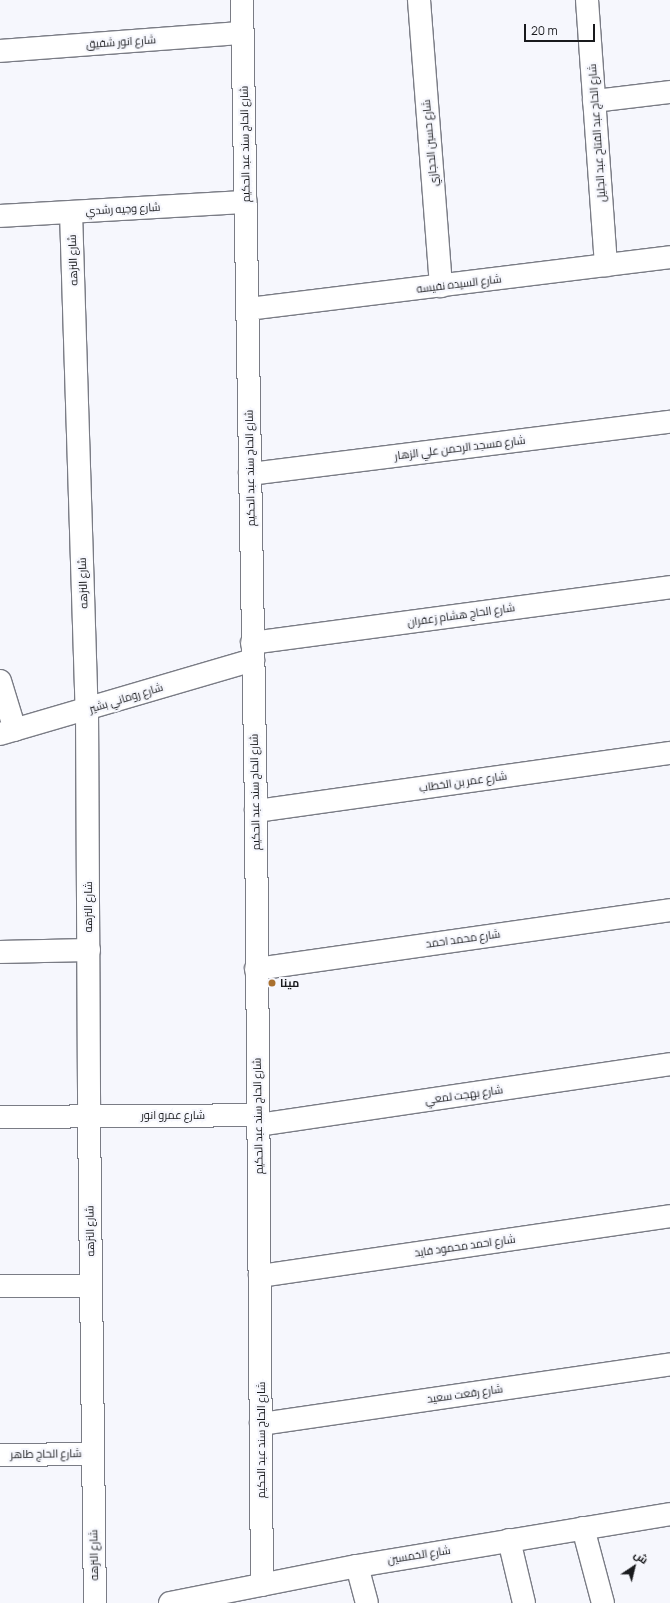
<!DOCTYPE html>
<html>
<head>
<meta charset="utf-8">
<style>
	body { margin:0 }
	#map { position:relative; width:670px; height:1603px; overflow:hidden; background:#f6f7fd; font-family:Manrope,Cairo,sans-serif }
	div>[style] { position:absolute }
	.roads { filter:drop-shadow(1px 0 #7a7c85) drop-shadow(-1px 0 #7a7c85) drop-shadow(0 1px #7a7c85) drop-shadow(0 -1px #7a7c85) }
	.minor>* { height:22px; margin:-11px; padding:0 11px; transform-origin:11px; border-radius:11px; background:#fff }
	.dots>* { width:11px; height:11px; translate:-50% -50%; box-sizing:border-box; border:2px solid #f6f7fd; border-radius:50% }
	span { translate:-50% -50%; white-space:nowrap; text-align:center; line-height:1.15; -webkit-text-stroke:4px #f6f7fd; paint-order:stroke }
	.street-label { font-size:11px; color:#191a1d }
	.poi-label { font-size:11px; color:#191a1d; font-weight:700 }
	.left { translate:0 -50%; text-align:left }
	.north { position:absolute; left:614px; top:1547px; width:40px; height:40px; -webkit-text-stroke:3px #f6f7fd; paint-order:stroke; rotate:35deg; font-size:11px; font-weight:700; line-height:16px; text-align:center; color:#191a1d }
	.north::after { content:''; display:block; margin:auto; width:14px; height:18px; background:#191a1d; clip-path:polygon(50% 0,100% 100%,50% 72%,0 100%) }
	.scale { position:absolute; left:524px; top:24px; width:71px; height:18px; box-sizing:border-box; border:2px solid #191a1d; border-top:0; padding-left:5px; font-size:12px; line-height:14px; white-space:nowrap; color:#191a1d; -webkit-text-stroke:3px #f6f7fd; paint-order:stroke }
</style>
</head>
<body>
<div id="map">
	<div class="roads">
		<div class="minor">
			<div style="left:242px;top:0;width:811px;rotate:89.01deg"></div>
			<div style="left:256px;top:811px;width:774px;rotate:89.56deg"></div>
			<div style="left:419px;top:0;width:287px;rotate:85.6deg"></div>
			<div style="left:587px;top:0;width:266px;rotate:85.9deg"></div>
			<div style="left:0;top:51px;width:243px;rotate:-4.3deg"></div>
			<div style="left:594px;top:101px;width:77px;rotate:-6.8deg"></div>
			<div style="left:71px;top:212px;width:498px;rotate:88.2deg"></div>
			<div style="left:87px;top:710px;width:406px;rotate:89.7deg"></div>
			<div style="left:89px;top:1116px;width:487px;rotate:89.3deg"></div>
			<div style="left:0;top:216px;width:246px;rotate:-3.3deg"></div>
			<div style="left:248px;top:309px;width:425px;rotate:-7deg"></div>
			<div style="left:250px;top:474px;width:423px;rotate:-7.1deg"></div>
			<div style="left:252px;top:643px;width:422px;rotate:-7.6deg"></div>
			<div style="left:0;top:681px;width:51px;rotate:73deg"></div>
			<div style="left:0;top:734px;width:264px;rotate:-16.3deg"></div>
			<div style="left:256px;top:811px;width:418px;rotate:-8deg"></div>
			<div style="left:0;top:952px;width:89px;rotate:-1.3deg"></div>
			<div style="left:256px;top:969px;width:418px;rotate:-8.1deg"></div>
			<div style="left:0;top:1117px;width:258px;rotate:-0.4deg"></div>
			<div style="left:258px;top:1125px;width:416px;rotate:-8.4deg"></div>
			<div style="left:260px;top:1276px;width:414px;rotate:-8.3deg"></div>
			<div style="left:0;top:1286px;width:91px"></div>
			<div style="left:261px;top:1424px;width:413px;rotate:-8.3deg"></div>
			<div style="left:0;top:1455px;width:93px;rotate:-0.6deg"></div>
			<div style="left:583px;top:1528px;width:78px;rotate:75.1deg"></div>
			<div style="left:509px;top:1540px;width:65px;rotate:76.6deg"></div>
			<div style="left:357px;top:1566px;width:38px;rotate:75deg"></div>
			<div style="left:170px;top:1603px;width:191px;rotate:-11.2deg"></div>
			<div style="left:357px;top:1566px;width:317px;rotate:-9.4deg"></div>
		</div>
	</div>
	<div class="dots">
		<div style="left:272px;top:983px;background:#a9702e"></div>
	</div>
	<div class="street-label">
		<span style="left:121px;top:42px;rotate:-4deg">شارع انور شفيق</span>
		<span style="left:597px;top:133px;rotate:-94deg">شارع الحاج عبد الفتاح عبد الجليل</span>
		<span style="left:430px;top:143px;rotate:-95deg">شارع حسين الحجازي</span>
		<span style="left:245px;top:144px;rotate:-91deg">شارع الحاج سند عبد الحكيم</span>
		<span style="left:123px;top:209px;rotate:-3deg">شارع وجيه رشدي</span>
		<span style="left:73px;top:260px;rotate:-92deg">شارع النزهه</span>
		<span style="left:459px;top:284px;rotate:-7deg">شارع السيده نفيسه</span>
		<span style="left:460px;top:448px;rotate:-7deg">شارع مسجد الرحمن علي الزهار</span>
		<span style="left:250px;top:468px;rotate:-91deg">شارع الحاج سند عبد الحكيم</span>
		<span style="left:83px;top:583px;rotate:-92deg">شارع النزهه</span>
		<span style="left:461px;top:615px;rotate:-8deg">شارع الحاج هشام زعفران</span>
		<span style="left:126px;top:698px;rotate:-17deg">شارع روماني بشير</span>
		<span style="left:463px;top:782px;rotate:-8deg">شارع عمر بن الخطاب</span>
		<span style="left:255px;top:792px;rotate:-91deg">شارع الحاج سند عبد الحكيم</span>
		<span style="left:88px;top:907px;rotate:-90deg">شارع النزهه</span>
		<span style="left:463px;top:939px;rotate:-8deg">شارع محمد احمد</span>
		<span style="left:464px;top:1095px;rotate:-8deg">شارع بهجت لمعي</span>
		<span style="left:173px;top:1115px">شارع عمرو انور</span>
		<span style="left:258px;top:1116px;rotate:-91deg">شارع الحاج سند عبد الحكيم</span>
		<span style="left:90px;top:1231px;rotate:-91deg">شارع النزهه</span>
		<span style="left:465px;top:1246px;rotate:-8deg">شارع احمد محمود فايد</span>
		<span style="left:465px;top:1394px;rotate:-8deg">شارع رفعت سعيد</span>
		<span style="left:261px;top:1440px;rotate:-90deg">شارع الحاج سند عبد الحكيم</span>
		<span style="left:46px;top:1454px;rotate:-1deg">شارع الحاج طاهر</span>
		<span style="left:94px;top:1555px;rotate:-91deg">شارع النزهه</span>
		<span style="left:419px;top:1555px;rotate:-9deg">شارع الخمسين</span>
	</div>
	<div class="poi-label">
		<span class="left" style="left:280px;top:983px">مينا</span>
	</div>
	<div class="north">ش</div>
	<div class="scale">20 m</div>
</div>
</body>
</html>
